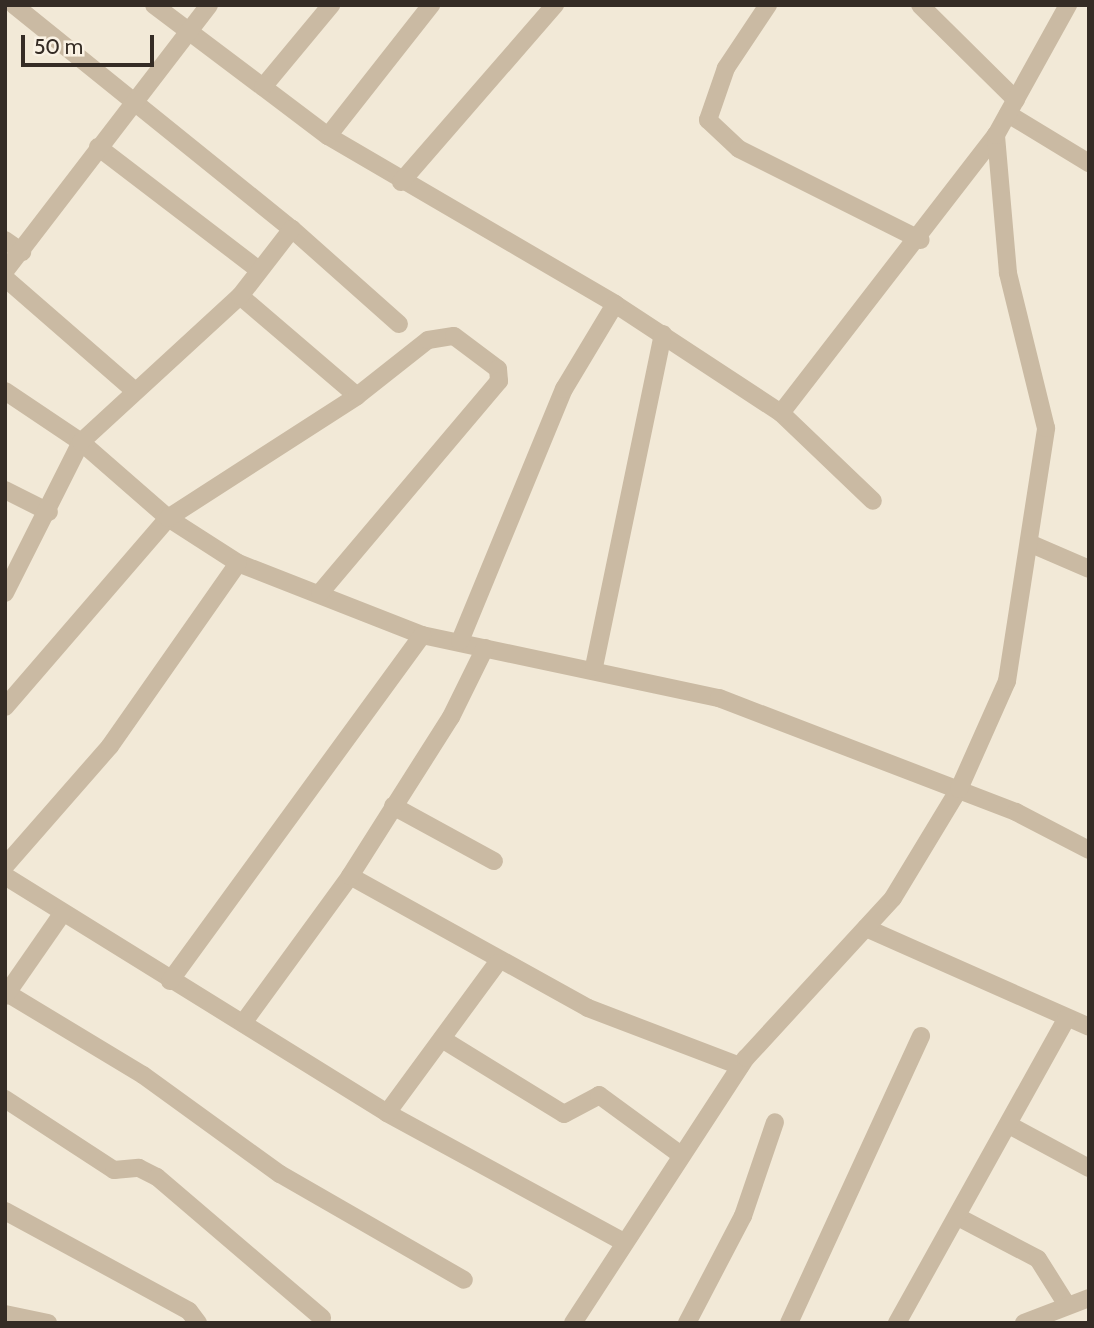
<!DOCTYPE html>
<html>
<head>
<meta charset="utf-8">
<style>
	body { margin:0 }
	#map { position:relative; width:1094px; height:1328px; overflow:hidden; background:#f2e9d7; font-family:Cabin,sans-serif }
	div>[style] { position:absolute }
	.minor>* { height:18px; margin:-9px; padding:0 9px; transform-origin:9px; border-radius:9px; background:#cabaa3 }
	span { translate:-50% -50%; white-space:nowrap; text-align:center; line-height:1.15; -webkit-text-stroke:7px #faf2e4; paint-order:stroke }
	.frame { position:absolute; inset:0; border:7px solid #352c25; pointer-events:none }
	.scale { position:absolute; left:21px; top:35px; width:133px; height:32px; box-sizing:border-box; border:4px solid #352c25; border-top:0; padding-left:9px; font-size:21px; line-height:24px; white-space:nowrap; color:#352c25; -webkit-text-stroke:5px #faf2e4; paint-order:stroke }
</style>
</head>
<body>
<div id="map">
	<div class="minor">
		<div style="left:14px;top:5px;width:357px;rotate:38.9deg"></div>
		<div style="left:292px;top:229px;width:143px;rotate:41.6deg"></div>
		<div style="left:154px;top:5px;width:218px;rotate:37deg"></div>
		<div style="left:328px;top:136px;width:333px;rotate:30.3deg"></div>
		<div style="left:615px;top:304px;width:199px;rotate:33.3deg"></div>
		<div style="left:781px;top:413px;width:127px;rotate:43.7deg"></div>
		<div style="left:768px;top:5px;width:76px;rotate:123.7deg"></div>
		<div style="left:726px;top:68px;width:55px;rotate:109.1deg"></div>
		<div style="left:708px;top:120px;width:42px;rotate:43.1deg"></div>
		<div style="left:739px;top:149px;width:203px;rotate:26.6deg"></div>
		<div style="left:920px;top:5px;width:135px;rotate:44.7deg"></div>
		<div style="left:263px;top:87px;width:107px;rotate:-50.3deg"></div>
		<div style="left:1008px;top:114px;width:95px;rotate:31.2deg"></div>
		<div style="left:328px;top:136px;width:167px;rotate:-51.8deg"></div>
		<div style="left:98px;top:147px;width:203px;rotate:37.4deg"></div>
		<div style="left:401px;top:182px;width:235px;rotate:-49deg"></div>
		<div style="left:5px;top:240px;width:21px;rotate:35deg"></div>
		<div style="left:5px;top:271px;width:335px;rotate:-52.5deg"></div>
		<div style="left:5px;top:278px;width:172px;rotate:41deg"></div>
		<div style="left:240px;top:296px;width:154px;rotate:40.5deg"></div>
		<div style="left:5px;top:391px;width:92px;rotate:33.9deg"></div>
		<div style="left:81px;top:442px;width:116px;rotate:41.1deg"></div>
		<div style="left:168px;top:518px;width:83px;rotate:32.7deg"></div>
		<div style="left:238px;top:563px;width:198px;rotate:21.4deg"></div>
		<div style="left:422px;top:635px;width:304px;rotate:12deg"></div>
		<div style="left:719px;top:698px;width:318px;rotate:21deg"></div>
		<div style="left:1016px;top:812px;width:82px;rotate:27.5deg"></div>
		<div style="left:781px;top:413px;width:351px;rotate:-52.3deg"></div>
		<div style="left:5px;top:490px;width:49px;rotate:26.6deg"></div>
		<div style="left:1029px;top:543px;width:65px;rotate:23.4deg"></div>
		<div style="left:5px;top:593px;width:169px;rotate:-63.3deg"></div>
		<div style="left:81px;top:442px;width:216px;rotate:-42.6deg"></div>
		<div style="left:240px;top:296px;width:85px;rotate:-52.2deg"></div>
		<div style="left:460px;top:641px;width:273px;rotate:-67.6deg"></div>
		<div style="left:564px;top:389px;width:99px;rotate:-59deg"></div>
		<div style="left:594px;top:667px;width:340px;rotate:-78.3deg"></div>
		<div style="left:5px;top:707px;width:250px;rotate:-49.2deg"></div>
		<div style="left:168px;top:518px;width:225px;rotate:-32.8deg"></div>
		<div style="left:357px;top:396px;width:90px;rotate:-38.3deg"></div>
		<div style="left:428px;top:340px;width:26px;rotate:-9deg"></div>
		<div style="left:454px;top:336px;width:55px;rotate:36.9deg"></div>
		<div style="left:498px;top:369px;width:12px;rotate:85deg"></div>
		<div style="left:499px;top:381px;width:277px;rotate:130.2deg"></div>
		<div style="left:393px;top:806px;width:115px;rotate:28.6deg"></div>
		<div style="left:5px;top:866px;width:159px;rotate:-48.8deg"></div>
		<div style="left:110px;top:746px;width:223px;rotate:-55deg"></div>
		<div style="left:5px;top:876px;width:450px;rotate:31.8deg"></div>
		<div style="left:387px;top:1113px;width:270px;rotate:28.6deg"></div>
		<div style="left:350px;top:876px;width:272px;rotate:29deg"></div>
		<div style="left:588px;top:1008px;width:163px;rotate:20.9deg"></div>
		<div style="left:866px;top:928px;width:244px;rotate:23.9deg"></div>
		<div style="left:170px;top:981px;width:428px;rotate:-53.9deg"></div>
		<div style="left:7px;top:993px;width:159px;rotate:31.1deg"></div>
		<div style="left:143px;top:1075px;width:169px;rotate:35.9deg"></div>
		<div style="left:280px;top:1174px;width:212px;rotate:29.9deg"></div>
		<div style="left:5px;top:996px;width:100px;rotate:-55.2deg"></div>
		<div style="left:243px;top:1023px;width:182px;rotate:-53.9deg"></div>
		<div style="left:350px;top:876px;width:188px;rotate:-57.6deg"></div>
		<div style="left:451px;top:717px;width:77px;rotate:-63.8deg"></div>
		<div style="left:442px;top:1039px;width:143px;rotate:31.6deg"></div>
		<div style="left:564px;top:1114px;width:40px;rotate:-28deg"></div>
		<div style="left:599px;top:1095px;width:102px;rotate:36.2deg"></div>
		<div style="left:5px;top:1099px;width:130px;rotate:33.1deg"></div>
		<div style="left:114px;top:1170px;width:25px;rotate:-5deg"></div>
		<div style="left:139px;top:1168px;width:20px;rotate:27deg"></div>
		<div style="left:157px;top:1177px;width:217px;rotate:40.5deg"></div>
		<div style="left:387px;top:1113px;width:186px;rotate:-53.7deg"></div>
		<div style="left:1009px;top:1125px;width:91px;rotate:28.3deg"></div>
		<div style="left:5px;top:1211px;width:209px;rotate:28.5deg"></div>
		<div style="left:189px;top:1311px;width:15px;rotate:53deg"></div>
		<div style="left:958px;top:1217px;width:90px;rotate:27.7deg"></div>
		<div style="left:1038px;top:1259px;width:54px;rotate:57.8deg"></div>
		<div style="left:5px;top:1314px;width:44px;rotate:11.8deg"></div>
		<div style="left:573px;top:1323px;width:316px;rotate:-56.9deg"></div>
		<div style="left:746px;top:1058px;width:217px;rotate:-47.4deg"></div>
		<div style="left:893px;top:898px;width:127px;rotate:-58.8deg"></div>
		<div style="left:959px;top:789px;width:118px;rotate:-66deg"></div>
		<div style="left:1007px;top:681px;width:256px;rotate:-81.2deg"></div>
		<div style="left:1046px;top:428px;width:160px;rotate:-103.8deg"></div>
		<div style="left:1008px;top:273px;width:139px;rotate:-95deg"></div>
		<div style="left:996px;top:135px;width:149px;rotate:-61deg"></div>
		<div style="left:687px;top:1323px;width:121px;rotate:-62.4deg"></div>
		<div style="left:743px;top:1216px;width:99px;rotate:-71.2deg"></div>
		<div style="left:789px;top:1323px;width:316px;rotate:-65.3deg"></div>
		<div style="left:897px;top:1323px;width:349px;rotate:-60.9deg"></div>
		<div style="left:1024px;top:1323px;width:70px;rotate:-21deg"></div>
	</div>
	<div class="frame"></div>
	<div class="scale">50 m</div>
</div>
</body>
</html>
